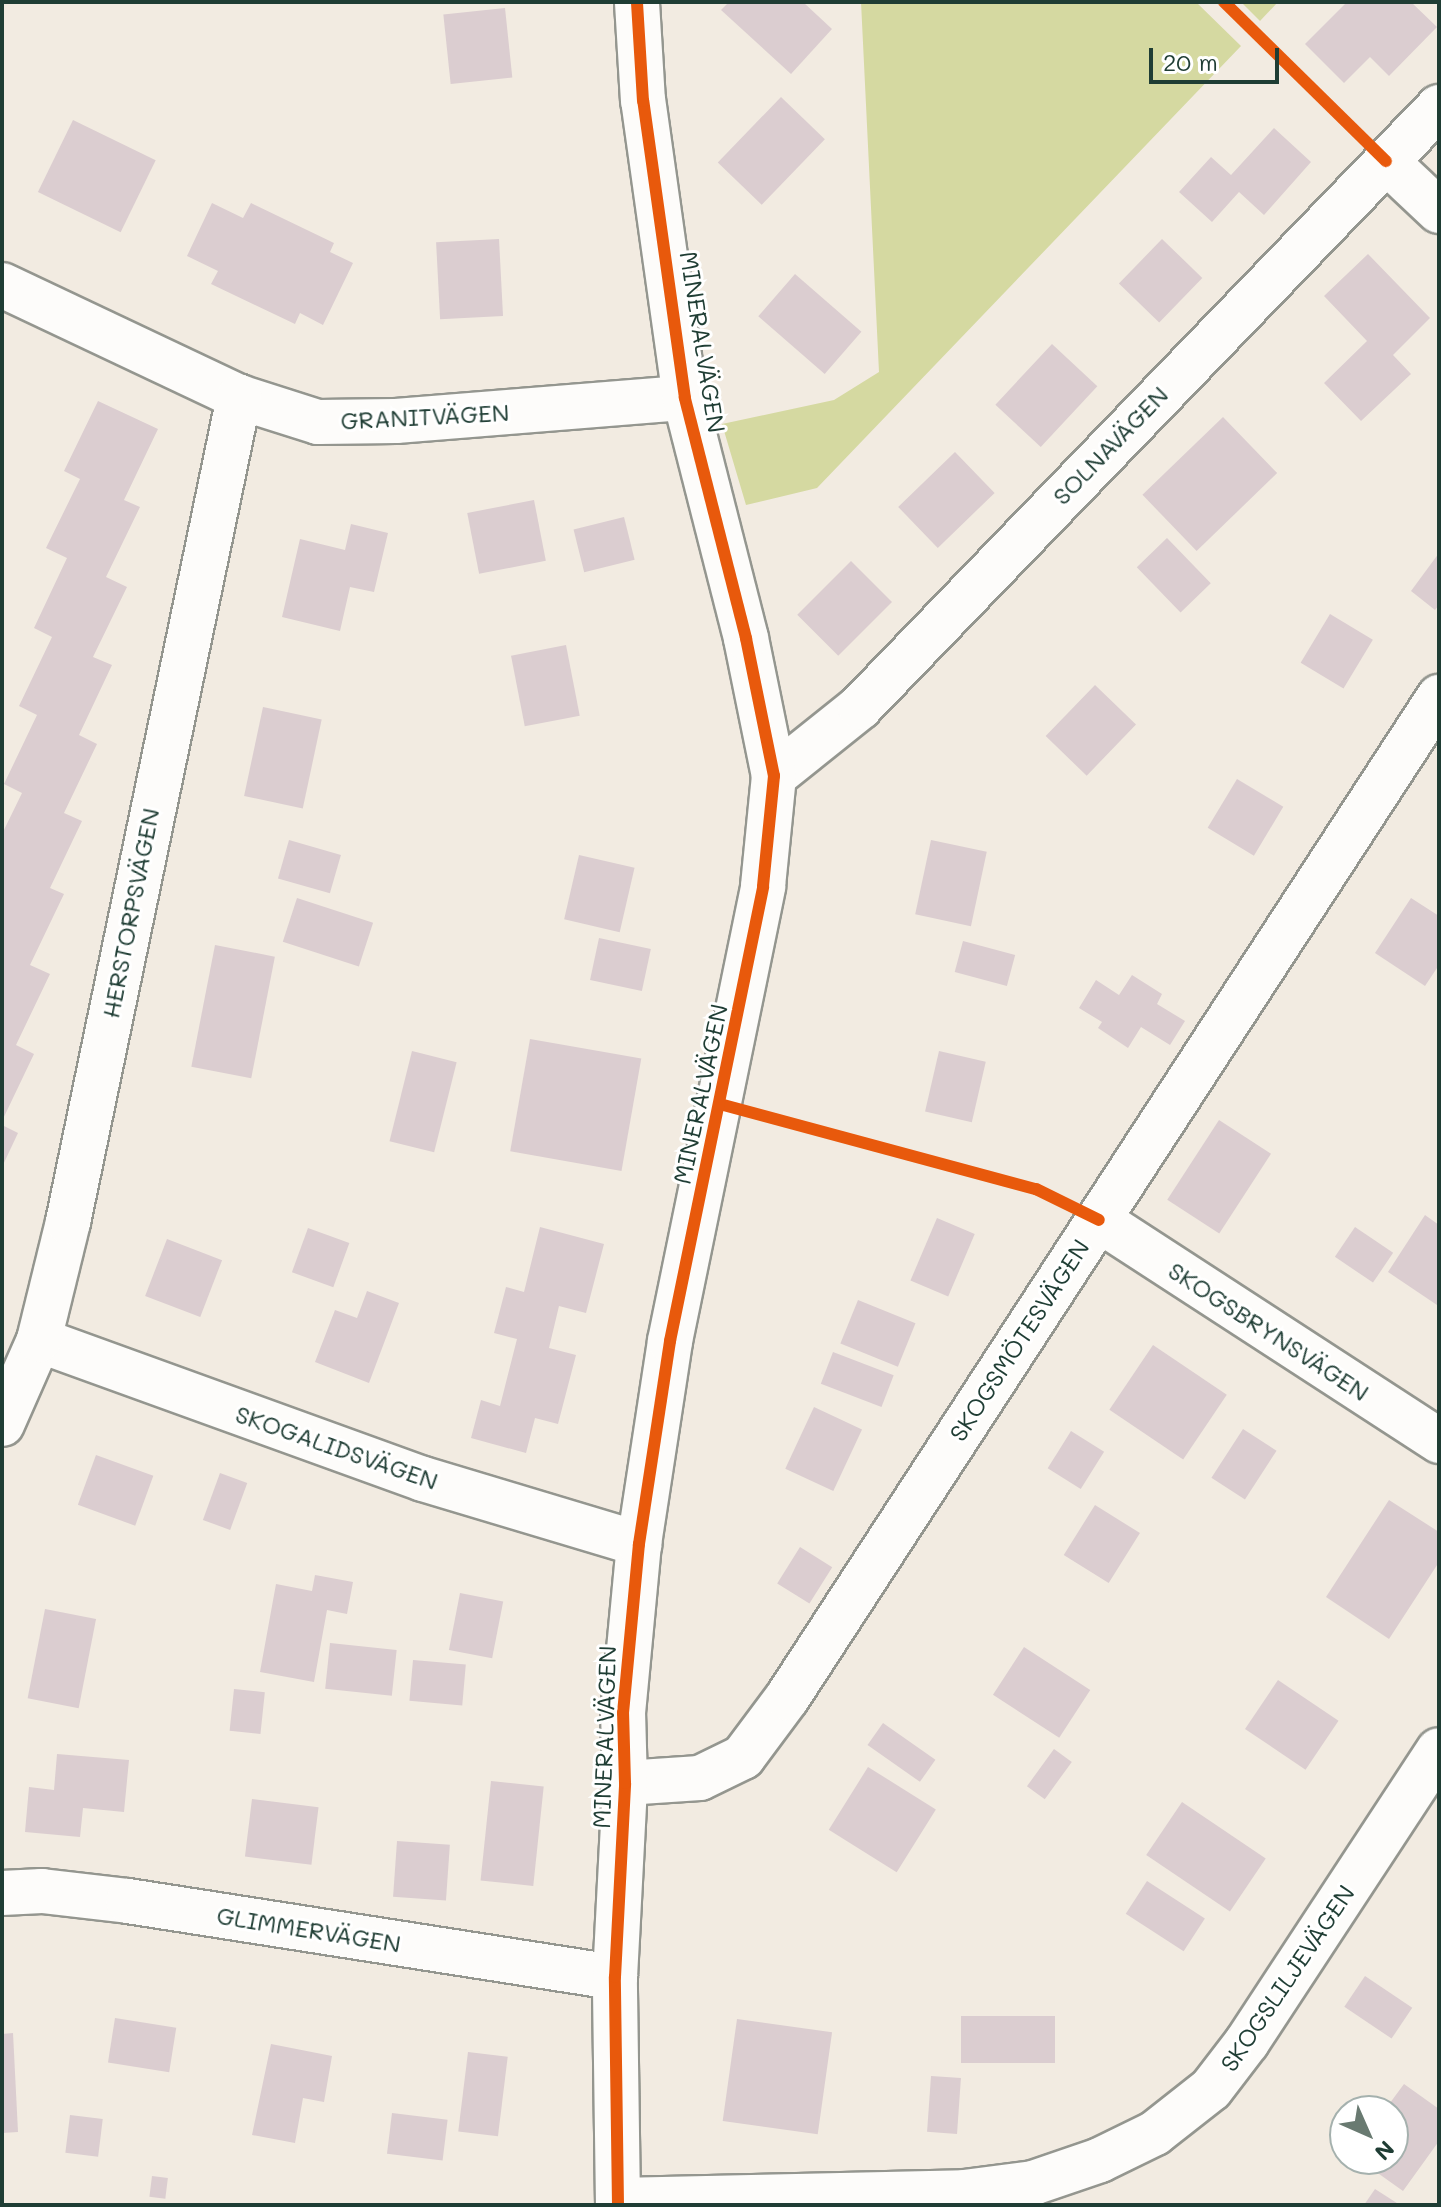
<!DOCTYPE html>
<html>
<head>
<meta charset="utf-8">
<style>
	body { margin:0 }
	#map { position:relative; width:1441px; height:2207px; overflow:hidden; background:#f2ebe1; font-family:Mali,sans-serif }
	div>[style] { position:absolute }
	.green>* { inset:0; background:#d5d9a1 }
	.building>* { inset:0; background:#dbcdd0; transform-origin:0 0 }
	.roads { filter:drop-shadow(2px 0 #94968f) drop-shadow(-2px 0 #94968f) drop-shadow(0 2px #94968f) drop-shadow(0 -2px #94968f) }
	.street>* { height:44px; margin:-22px; padding:0 22px; transform-origin:22px; border-radius:22px; background:#fdfcfa }
	.cycleway>* { height:12px; margin:-6px; padding:0 6px; transform-origin:6px; border-radius:6px; background:#e8590c }
	span { translate:-50% -50%; white-space:nowrap; text-align:center; line-height:1.15; -webkit-text-stroke:6px #fff; paint-order:stroke }
	.street-label { font-size:24px; color:#1f3d34 }
	.frame { position:absolute; inset:0; border:4px solid #1f3d34; pointer-events:none }
	.north { position:absolute; left:1329px; top:2095px; width:80px; height:80px; box-sizing:border-box; background:#fff; border:2px solid #a5b1ae; border-radius:50%; rotate:135deg; font-size:22px; font-weight:700; line-height:32px; text-align:center; color:#1f3d34 }
	.north::after { content:''; display:block; margin:auto; width:28px; height:36px; background:#697a71; clip-path:polygon(50% 0,100% 100%,50% 72%,0 100%) }
	.scale { position:absolute; left:1149px; top:48px; width:130px; height:36px; box-sizing:border-box; border:4px solid #1f3d34; border-top:0; padding-left:10px; font-size:24px; line-height:28px; white-space:nowrap; color:#1f3d34; -webkit-text-stroke:6px #fff; paint-order:stroke }
</style>
</head>
<body>
<div id="map">
	<div class="green">
		<div style="clip-path:polygon(861px 2px,1196px 2px,1241px 46px,817px 488px,746px 505px,722px 424px,834px 400px,879px 372px)"></div>
		<div style="clip-path:polygon(1241px 2px,1278px 2px,1260px 21px)"></div>
	</div>
	<div class="building">
		<div style="clip-path:polygon(729px 2px,803px 2px,832px 29px,791px 74px,721px 10px)"></div>
		<div style="clip-path:polygon(1347px 2px,1411px 2px,1437px 27px,1389px 76px,1370px 57px,1344px 83px,1305px 44px)"></div>
		<div style="left:505px;top:8px;width:70px;height:62px;rotate:84deg"></div>
		<div style="left:781px;top:97px;width:61px;height:91px;rotate:44deg"></div>
		<div style="left:73px;top:120px;width:92px;height:80px;rotate:26deg"></div>
		<div style="clip-path:polygon(1274px 128px,1311px 162px,1264px 215px,1239px 192px,1212px 222px,1179px 192px,1211px 157px,1231px 175px)"></div>
		<div style="clip-path:polygon(212px 203px,243px 218px,251px 203px,334px 243px,330px 252px,353px 263px,323px 325px,300px 313px,295px 324px,211px 284px,218px 271px,187px 256px)"></div>
		<div style="left:499px;top:239px;width:77px;height:63px;rotate:87deg"></div>
		<div style="left:1162px;top:239px;width:56px;height:62px;rotate:44deg"></div>
		<div style="clip-path:polygon(1368px 254px,1430px 318px,1393px 355px,1411px 374px,1361px 421px,1324px 383px,1367px 341px,1324px 296px)"></div>
		<div style="left:795px;top:274px;width:88px;height:56px;rotate:41deg"></div>
		<div style="left:1052px;top:344px;width:62px;height:83px;rotate:43deg"></div>
		<div style="clip-path:polygon(98px 401px,158px 429px,124px 500px,140px 507px,106px 577px,127px 587px,93px 657px,112px 665px,79px 735px,97px 744px,64px 813px,82px 821px,50px 888px,64px 894px,30px 965px,50px 974px,16px 1045px,34px 1054px,2px 1121px,2px 834px,22px 793px,4px 784px,37px 715px,19px 706px,52px 637px,34px 628px,67px 558px,46px 548px,80px 479px,64px 471px)"></div>
		<div style="left:1223px;top:417px;width:78px;height:112px;rotate:46deg"></div>
		<div style="left:955px;top:452px;width:57px;height:79px;rotate:46deg"></div>
		<div style="left:534px;top:500px;width:62px;height:68px;rotate:79deg"></div>
		<div style="left:624px;top:517px;width:44px;height:52px;rotate:76deg"></div>
		<div style="clip-path:polygon(351px 524px,388px 533px,374px 592px,350px 587px,340px 631px,282px 617px,300px 539px,345px 550px)"></div>
		<div style="left:1167px;top:538px;width:63px;height:42px;rotate:46deg"></div>
		<div style="clip-path:polygon(1439px 553px,1439px 605px,1435px 610px,1411px 591px)"></div>
		<div style="left:851px;top:561px;width:58px;height:76px;rotate:45deg"></div>
		<div style="left:1330px;top:614px;width:50px;height:57px;rotate:31deg"></div>
		<div style="left:566px;top:645px;width:72px;height:56px;rotate:79deg"></div>
		<div style="left:1095px;top:685px;width:57px;height:71px;rotate:44deg"></div>
		<div style="left:263px;top:707px;width:60px;height:91px;rotate:12deg"></div>
		<div style="left:1237px;top:779px;width:54px;height:57px;rotate:31deg"></div>
		<div style="left:289px;top:840px;width:54px;height:40px;rotate:16deg"></div>
		<div style="left:931px;top:840px;width:57px;height:76px;rotate:12deg"></div>
		<div style="left:579px;top:855px;width:57px;height:66px;rotate:13deg"></div>
		<div style="left:297px;top:898px;width:80px;height:46px;rotate:18deg"></div>
		<div style="clip-path:polygon(1411px 898px,1439px 916px,1439px 965px,1425px 986px,1375px 953px)"></div>
		<div style="left:599px;top:938px;width:53px;height:43px;rotate:12deg"></div>
		<div style="left:963px;top:941px;width:54px;height:32px;rotate:15deg"></div>
		<div style="left:215px;top:945px;width:61px;height:124px;rotate:11deg"></div>
		<div style="clip-path:polygon(1132px 975px,1162px 994px,1157px 1004px,1185px 1021px,1170px 1045px,1141px 1027px,1128px 1048px,1098px 1028px,1102px 1022px,1079px 1008px,1096px 980px,1119px 995px)"></div>
		<div style="left:530px;top:1039px;width:113px;height:114px;rotate:10deg"></div>
		<div style="left:412px;top:1051px;width:46px;height:93px;rotate:14deg"></div>
		<div style="left:939px;top:1051px;width:48px;height:62px;rotate:13deg"></div>
		<div style="left:1219px;top:1120px;width:62px;height:95px;rotate:33deg"></div>
		<div style="clip-path:polygon(2px 1125px,18px 1133px,2px 1167px)"></div>
		<div style="clip-path:polygon(1425px 1215px,1439px 1225px,1437px 1305px,1388px 1272px)"></div>
		<div style="left:937px;top:1218px;width:41px;height:68px;rotate:23deg"></div>
		<div style="clip-path:polygon(540px 1227px,604px 1244px,586px 1313px,559px 1306px,549px 1348px,576px 1355px,558px 1424px,535px 1418px,526px 1453px,471px 1438px,481px 1400px,500px 1406px,517px 1339px,494px 1333px,506px 1287px,524px 1292px)"></div>
		<div style="left:1355px;top:1227px;width:46px;height:36px;rotate:34deg"></div>
		<div style="left:308px;top:1228px;width:44px;height:47px;rotate:20deg"></div>
		<div style="left:167px;top:1239px;width:59px;height:61px;rotate:21deg"></div>
		<div style="clip-path:polygon(367px 1291px,399px 1303px,369px 1383px,315px 1362px,335px 1310px,357px 1318px)"></div>
		<div style="left:858px;top:1300px;width:62px;height:47px;rotate:22deg"></div>
		<div style="left:1153px;top:1345px;width:89px;height:78px;rotate:34deg"></div>
		<div style="left:833px;top:1352px;width:65px;height:34px;rotate:21deg"></div>
		<div style="left:814px;top:1407px;width:53px;height:68px;rotate:25deg"></div>
		<div style="left:1243px;top:1429px;width:40px;height:58px;rotate:33deg"></div>
		<div style="left:1071px;top:1431px;width:39px;height:44px;rotate:32deg"></div>
		<div style="left:96px;top:1455px;width:61px;height:53px;rotate:20deg"></div>
		<div style="left:220px;top:1473px;width:29px;height:50px;rotate:20deg"></div>
		<div style="clip-path:polygon(1389px 1500px,1439px 1532px,1439px 1562px,1389px 1639px,1326px 1597px)"></div>
		<div style="left:1095px;top:1505px;width:53px;height:59px;rotate:32deg"></div>
		<div style="left:800px;top:1547px;width:38px;height:43px;rotate:32deg"></div>
		<div style="clip-path:polygon(315px 1575px,353px 1582px,347px 1614px,327px 1610px,314px 1682px,260px 1672px,276px 1584px,312px 1591px)"></div>
		<div style="left:460px;top:1593px;width:44px;height:58px;rotate:11deg"></div>
		<div style="left:45px;top:1609px;width:52px;height:91px;rotate:11deg"></div>
		<div style="left:330px;top:1643px;width:67px;height:46px;rotate:6deg"></div>
		<div style="left:1024px;top:1647px;width:79px;height:57px;rotate:33deg"></div>
		<div style="left:413px;top:1660px;width:53px;height:41px;rotate:5deg"></div>
		<div style="left:1278px;top:1680px;width:73px;height:59px;rotate:34deg"></div>
		<div style="left:234px;top:1689px;width:31px;height:42px;rotate:6deg"></div>
		<div style="left:883px;top:1723px;width:64px;height:27px;rotate:35deg"></div>
		<div style="left:1054px;top:1749px;width:22px;height:46px;rotate:36deg"></div>
		<div style="clip-path:polygon(57px 1754px,129px 1760px,124px 1812px,83px 1808px,80px 1837px,25px 1832px,29px 1787px,54px 1790px)"></div>
		<div style="left:868px;top:1767px;width:80px;height:74px;rotate:32deg"></div>
		<div style="left:491px;top:1781px;width:53px;height:100px;rotate:6deg"></div>
		<div style="left:252px;top:1799px;width:67px;height:58px;rotate:7deg"></div>
		<div style="left:1182px;top:1802px;width:101px;height:64px;rotate:34deg"></div>
		<div style="left:397px;top:1841px;width:53px;height:56px;rotate:4deg"></div>
		<div style="left:1147px;top:1881px;width:69px;height:39px;rotate:33deg"></div>
		<div style="left:1365px;top:1976px;width:57px;height:37px;rotate:34deg"></div>
		<div style="left:961px;top:2016px;width:94px;height:47px"></div>
		<div style="left:115px;top:2018px;width:62px;height:45px;rotate:9deg"></div>
		<div style="left:737px;top:2019px;width:96px;height:103px;rotate:8deg"></div>
		<div style="clip-path:polygon(13px 2033px,18px 2132px,2px 2133px,2px 2034px)"></div>
		<div style="clip-path:polygon(271px 2044px,332px 2056px,324px 2102px,303px 2098px,295px 2143px,252px 2135px)"></div>
		<div style="left:468px;top:2052px;width:40px;height:80px;rotate:7deg"></div>
		<div style="left:931px;top:2076px;width:30px;height:56px;rotate:4deg"></div>
		<div style="clip-path:polygon(1404px 2084px,1439px 2109px,1439px 2141px,1403px 2191px,1358px 2159px,1393px 2159px,1393px 2111px,1384px 2111px)"></div>
		<div style="left:392px;top:2113px;width:56px;height:41px;rotate:7deg"></div>
		<div style="left:70px;top:2115px;width:33px;height:38px;rotate:7deg"></div>
		<div style="left:152px;top:2176px;width:16px;height:21px;rotate:7deg"></div>
		<div style="clip-path:polygon(1375px 2189px,1400px 2205px,1364px 2205px)"></div>
	</div>
	<div class="roads">
		<div class="street">
			<div style="left:1386px;top:161px;width:73px;rotate:43.3deg"></div>
			<div style="left:2px;top:285px;width:262px;rotate:25.3deg"></div>
			<div style="left:239px;top:397px;width:83px;rotate:17.6deg"></div>
			<div style="left:318px;top:422px;width:78px;rotate:-0.7deg"></div>
			<div style="left:396px;top:421px;width:290px;rotate:-4.6deg"></div>
			<div style="left:774px;top:776px;width:110px;rotate:-38.7deg"></div>
			<div style="left:860px;top:707px;width:834px;rotate:-46.02deg"></div>
			<div style="left:1099px;top:1220px;width:406px;rotate:33deg"></div>
			<div style="left:39px;top:1340px;width:408px;rotate:19.9deg"></div>
			<div style="left:423px;top:1479px;width:226px;rotate:16.7deg"></div>
			<div style="left:2px;top:1424px;width:92px;rotate:-66.2deg"></div>
			<div style="left:39px;top:1340px;width:122px;rotate:-76.2deg"></div>
			<div style="left:68px;top:1222px;width:843px;rotate:-78.29deg"></div>
			<div style="left:625px;top:1783px;width:75px;rotate:-3.8deg"></div>
			<div style="left:700px;top:1778px;width:48px;rotate:-26deg"></div>
			<div style="left:743px;top:1757px;width:74px;rotate:-53.3deg"></div>
			<div style="left:787px;top:1698px;width:1195px;rotate:-56.92deg"></div>
			<div style="left:2px;top:1893px;width:40px;rotate:-2.9deg"></div>
			<div style="left:42px;top:1891px;width:87px;rotate:6.6deg"></div>
			<div style="left:128px;top:1901px;width:493px;rotate:8.9deg"></div>
			<div style="left:618px;top:2200px;width:346px;rotate:-1.3deg"></div>
			<div style="left:964px;top:2192px;width:70px;rotate:-7.4deg"></div>
			<div style="left:1033px;top:2183px;width:71px;rotate:-18.9deg"></div>
			<div style="left:1100px;top:2160px;width:61px;rotate:-26.1deg"></div>
			<div style="left:1155px;top:2133px;width:71px;rotate:-38.2deg"></div>
			<div style="left:1211px;top:2089px;width:59px;rotate:-52.5deg"></div>
			<div style="left:1247px;top:2042px;width:349px;rotate:-56.7deg"></div>
			<div style="left:618px;top:2205px;width:228px;rotate:-90.8deg"></div>
			<div style="left:615px;top:1977px;width:194px;rotate:-87deg"></div>
			<div style="left:625px;top:1783px;width:70px;rotate:-91.6deg"></div>
			<div style="left:623px;top:1713px;width:170px;rotate:-84.6deg"></div>
			<div style="left:639px;top:1544px;width:205px;rotate:-81.3deg"></div>
			<div style="left:670px;top:1341px;width:464px;rotate:-78.4deg"></div>
			<div style="left:763px;top:886px;width:111px;rotate:-84.3deg"></div>
			<div style="left:774px;top:776px;width:141px;rotate:-101.5deg"></div>
			<div style="left:746px;top:638px;width:248px;rotate:-104.3deg"></div>
			<div style="left:685px;top:398px;width:300px;rotate:-98deg"></div>
			<div style="left:643px;top:101px;width:99px;rotate:-93.5deg"></div>
		</div>
	</div>
	<div class="cycleway">
		<div style="left:1224px;top:2px;width:227px;rotate:44.5deg"></div>
		<div style="left:720px;top:1104px;width:327px;rotate:15.1deg"></div>
		<div style="left:1036px;top:1189px;width:70px;rotate:26.2deg"></div>
		<div style="left:618px;top:2205px;width:228px;rotate:-90.8deg"></div>
		<div style="left:615px;top:1977px;width:194px;rotate:-87deg"></div>
		<div style="left:625px;top:1783px;width:70px;rotate:-91.6deg"></div>
		<div style="left:623px;top:1713px;width:170px;rotate:-84.6deg"></div>
		<div style="left:639px;top:1544px;width:205px;rotate:-81.3deg"></div>
		<div style="left:670px;top:1341px;width:464px;rotate:-78.4deg"></div>
		<div style="left:763px;top:886px;width:111px;rotate:-84.3deg"></div>
		<div style="left:774px;top:776px;width:141px;rotate:-101.5deg"></div>
		<div style="left:746px;top:638px;width:248px;rotate:-104.3deg"></div>
		<div style="left:685px;top:398px;width:300px;rotate:-98deg"></div>
		<div style="left:643px;top:101px;width:99px;rotate:-93.5deg"></div>
	</div>
	<div class="street-label">
		<span style="left:703px;top:342px;rotate:81deg">MINERALVÄGEN</span>
		<span style="left:425px;top:416px;rotate:-3deg">GRANITVÄGEN</span>
		<span style="left:1110px;top:445px;rotate:-46deg">SOLNAVÄGEN</span>
		<span style="left:130px;top:913px;rotate:-79deg">HERSTORPSVÄGEN</span>
		<span style="left:700px;top:1094px;rotate:-78deg">MINERALVÄGEN</span>
		<span style="left:1269px;top:1331px;rotate:33deg">SKOGSBRYNSVÄGEN</span>
		<span style="left:1019px;top:1340px;rotate:-57deg">SKOGSMÖTESVÄGEN</span>
		<span style="left:337px;top:1447px;rotate:19deg">SKOGALIDSVÄGEN</span>
		<span style="left:604px;top:1737px;rotate:-88deg">MINERALVÄGEN</span>
		<span style="left:309px;top:1929px;rotate:9deg">GLIMMERVÄGEN</span>
		<span style="left:1287px;top:1978px;rotate:-56deg">SKOGSLILJEVÄGEN</span>
	</div>
	<div class="frame"></div>
	<div class="north">N</div>
	<div class="scale">20 m</div>
</div>
</body>
</html>
